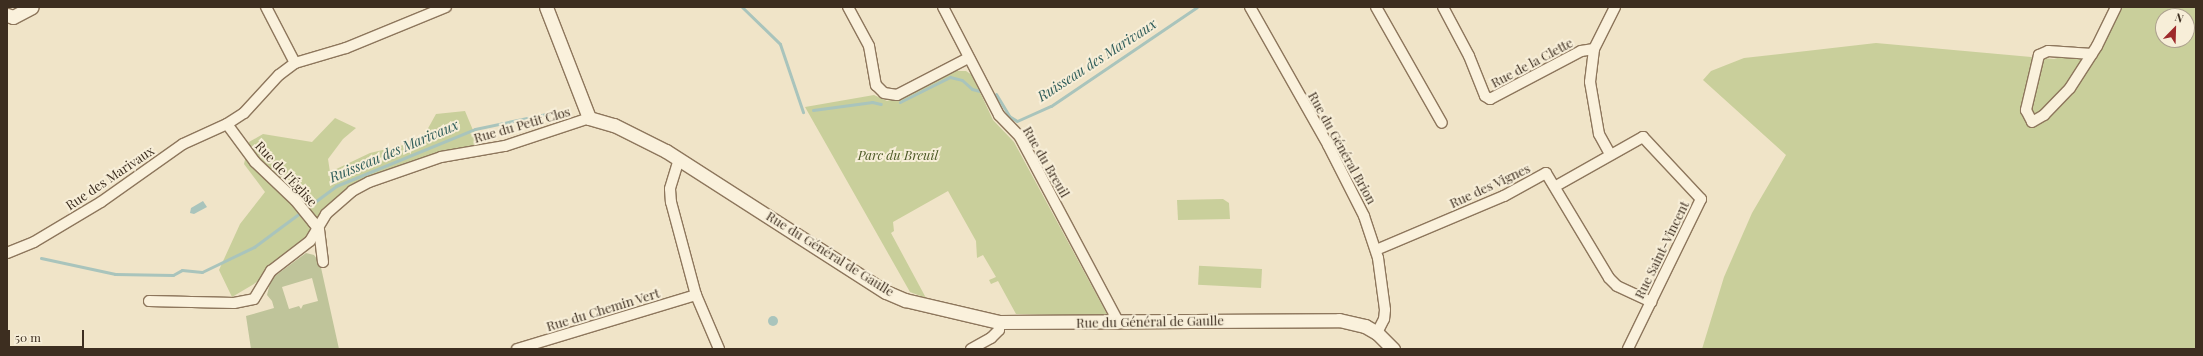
<!DOCTYPE html>
<html>
<head>
<meta charset="utf-8">
<style>
	body { margin:0 }
	#map { position:relative; width:2203px; height:356px; overflow:hidden; background:#f0e4c8; font-family:"Playfair Display",serif }
	div>[style] { position:absolute }
	.green>* { inset:0; background:#c9cf9b; transform-origin:0 0 }
	.cemetery>* { inset:0; background:#bfc49a }
	.water>* { inset:0; background:#a9c4bc }
	.round { border-radius:50% }
	.stream>* { height:3px; margin:-1.5px; padding:0 1.5px; transform-origin:1.5px; border-radius:1.5px; background:#a9c4bc }
	.roads { filter:drop-shadow(1px 0 #8d765c) drop-shadow(-1px 0 #8d765c) drop-shadow(0 1px #8d765c) drop-shadow(0 -1px #8d765c) }
	.minor>* { height:10px; margin:-5px; padding:0 5px; transform-origin:5px; border-radius:5px; background:#faf1dc }
	.tertiary>* { height:13px; margin:-6.5px; padding:0 6.5px; transform-origin:6.5px; border-radius:6.5px; background:#faf1dc }
	span { translate:-50% -50%; white-space:nowrap; text-align:center; line-height:1.15; -webkit-text-stroke:4px #f7eed8; paint-order:stroke }
	.street-label { font-size:13px; color:#3d2e20 }
	.park-label { font-size:13px; color:#4d5a26; font-style:italic }
	.water-label { font-size:14px; color:#2f5d5a; font-style:italic }
	.frame { position:absolute; inset:0; border:8px solid #3d2e20; pointer-events:none }
	.north { position:absolute; left:2155px; top:8px; width:40px; height:40px; box-sizing:border-box; background:#f7eed8; border:1px solid #ada18e; border-radius:50%; rotate:23deg; font-size:11px; font-weight:700; line-height:16px; text-align:center; color:#3d2e20 }
	.north::after { content:''; display:block; margin:auto; width:14px; height:18px; background:#9e2a2b; clip-path:polygon(50% 0,100% 100%,50% 72%,0 100%) }
	.scale { position:absolute; left:8px; top:330px; width:76px; height:18px; box-sizing:border-box; border:2px solid #3d2e20; border-top:0; padding-left:5px; font-size:12px; line-height:14px; white-space:nowrap; color:#3d2e20; -webkit-text-stroke:3px #f7eed8; paint-order:stroke }
</style>
</head>
<body>
<div id="map">
	<div class="green">
		<div style="clip-path:polygon(evenodd,2115px 7px,2196px 7px,2196px 349px,1702px 349px,1724px 277px,1752px 213px,1786px 155px,1703px 80px,1711px 71px,1744px 58px,1876px 43px,2054px 59px,2064px 56px,2080px 57px,2081px 61px,2089px 62px,2115px 7px,2163px 16px,2187px 16px,2187px 40px,2163px 40px,2163px 16px)"></div>
		<div style="clip-path:polygon(956px 71px,966px 71px,972px 75px,993px 120px,1014px 142px,1108px 316px,1016px 314px,998px 281px,991px 284px,989px 280px,996px 277px,983px 255px,977px 258px,976px 241px,948px 191px,893px 222px,894px 231px,891px 233px,926px 298px,910px 292px,805px 107px,874px 95px,887px 101px)"></div>
		<div style="clip-path:polygon(465px 111px,480px 147px,445px 150px,370px 178px,290px 254px,254px 284px,232px 297px,219px 270px,240px 224px,265px 192px,244px 164px,249px 142px,263px 134px,312px 142px,335px 118px,356px 128px,343px 139px,328px 159px,330px 172px,370px 153px,412px 143px,426px 132px,436px 114px)"></div>
		<div style="clip-path:polygon(1223px 199px,1229px 203px,1230px 219px,1178px 220px,1177px 200px)"></div>
		<div style="left:1262px;top:269px;width:19px;height:63px;rotate:93deg"></div>
	</div>
	<div class="cemetery">
		<div style="clip-path:polygon(evenodd,306px 253px,314px 255px,320px 263px,339px 349px,251px 349px,246px 316px,274px 308px,272px 301px,267px 295px,271px 279px,306px 253px,312px 278px,318px 301px,303px 305px,301px 309px,299px 306px,289px 309px,282px 287px,312px 278px)"></div>
	</div>
	<div class="water">
		<div style="clip-path:polygon(203px 201px,207px 207px,194px 214px,190px 213px,191px 208px)"></div>
		<div class="round" style="left:768px;top:316px;width:10px;height:10px"></div>
	</div>
	<div class="stream">
		<div style="left:742px;top:7px;width:53px;rotate:44.2deg"></div>
		<div style="left:780px;top:44px;width:72px;rotate:71.3deg"></div>
		<div style="left:996px;top:94px;width:26px;rotate:59deg"></div>
		<div style="left:1009px;top:116px;width:9px;rotate:32deg"></div>
		<div style="left:1017px;top:121px;width:37px;rotate:-24deg"></div>
		<div style="left:1051px;top:106px;width:176px;rotate:-34.1deg"></div>
		<div style="left:900px;top:102px;width:56px;rotate:-26.6deg"></div>
		<div style="left:950px;top:77px;width:12px;rotate:14deg"></div>
		<div style="left:962px;top:80px;width:13px;rotate:42deg"></div>
		<div style="left:972px;top:89px;width:8px;rotate:14deg"></div>
		<div style="left:813px;top:110px;width:60px;rotate:-7.7deg"></div>
		<div style="left:872px;top:102px;width:9px;rotate:13deg"></div>
		<div style="left:41px;top:258px;width:76px;rotate:12.2deg"></div>
		<div style="left:115px;top:274px;width:58px;rotate:1deg"></div>
		<div style="left:173px;top:275px;width:10px;rotate:-29deg"></div>
		<div style="left:182px;top:270px;width:20px;rotate:6deg"></div>
		<div style="left:202px;top:272px;width:58px;rotate:-25.7deg"></div>
		<div style="left:254px;top:247px;width:102px;rotate:-36.6deg"></div>
		<div style="left:336px;top:186px;width:150px;rotate:-22.3deg"></div>
		<div style="left:475px;top:129px;width:78px;rotate:-11.9deg"></div>
		<div style="left:551px;top:113px;width:14px"></div>
	</div>
	<div class="roads">
		<div class="minor">
			<div style="left:266px;top:7px;width:63px;rotate:62.6deg"></div>
			<div style="left:848px;top:7px;width:44px;rotate:61.7deg"></div>
			<div style="left:869px;top:46px;width:40px;rotate:80deg"></div>
			<div style="left:876px;top:85px;width:11px;rotate:45deg"></div>
			<div style="left:884px;top:93px;width:13px;rotate:9deg"></div>
			<div style="left:897px;top:95px;width:80px;rotate:-27.5deg"></div>
			<div style="left:943px;top:7px;width:122px;rotate:62.6deg"></div>
			<div style="left:999px;top:115px;width:30px;rotate:46deg"></div>
			<div style="left:1020px;top:137px;width:211px;rotate:62deg"></div>
			<div style="left:1250px;top:7px;width:159px;rotate:60.5deg"></div>
			<div style="left:1328px;top:145px;width:80px;rotate:63.1deg"></div>
			<div style="left:1364px;top:216px;width:44px;rotate:71.6deg"></div>
			<div style="left:1378px;top:258px;width:52px;rotate:82.3deg"></div>
			<div style="left:1385px;top:310px;width:9px;rotate:96deg"></div>
			<div style="left:1384px;top:319px;width:16px;rotate:117deg"></div>
			<div style="left:1376px;top:7px;width:133px;rotate:60.4deg"></div>
			<div style="left:1443px;top:7px;width:55px;rotate:62deg"></div>
			<div style="left:1469px;top:56px;width:43px;rotate:68.2deg"></div>
			<div style="left:1485px;top:96px;width:6px;rotate:31deg"></div>
			<div style="left:1490px;top:99px;width:103px;rotate:-27.8deg"></div>
			<div style="left:1581px;top:51px;width:13px;rotate:-9deg"></div>
			<div style="left:2092px;top:54px;width:44px;rotate:-176.1deg"></div>
			<div style="left:2048px;top:51px;width:10px;rotate:156deg"></div>
			<div style="left:2039px;top:55px;width:57px;rotate:103.3deg"></div>
			<div style="left:2026px;top:110px;width:13px;rotate:63deg"></div>
			<div style="left:2032px;top:122px;width:14px;rotate:-30deg"></div>
			<div style="left:2044px;top:115px;width:37px;rotate:-46deg"></div>
			<div style="left:2070px;top:88px;width:50px;rotate:-57.3deg"></div>
			<div style="left:2097px;top:46px;width:43px;rotate:-64deg"></div>
			<div style="left:1610px;top:154px;width:23px;rotate:-119deg"></div>
			<div style="left:1599px;top:134px;width:53px;rotate:-99.8deg"></div>
			<div style="left:1590px;top:82px;width:33px;rotate:-83deg"></div>
			<div style="left:1594px;top:49px;width:47px;rotate:-63.4deg"></div>
			<div style="left:679px;top:159px;width:31px;rotate:107deg"></div>
			<div style="left:670px;top:189px;width:13px;rotate:86deg"></div>
			<div style="left:671px;top:202px;width:96px;rotate:75deg"></div>
			<div style="left:696px;top:295px;width:59px;rotate:66.9deg"></div>
			<div style="left:1556px;top:186px;width:100px;rotate:-29.4deg"></div>
			<div style="left:1643px;top:137px;width:85px;rotate:46.9deg"></div>
			<div style="left:1701px;top:199px;width:167px;rotate:116deg"></div>
			<div style="left:1376px;top:250px;width:139px;rotate:-22.9deg"></div>
			<div style="left:1504px;top:196px;width:48px;rotate:-28.7deg"></div>
			<div style="left:1546px;top:173px;width:122px;rotate:59deg"></div>
			<div style="left:1609px;top:278px;width:11px;rotate:45deg"></div>
			<div style="left:1617px;top:286px;width:38px;rotate:25deg"></div>
			<div style="left:7px;top:253px;width:29px;rotate:-22deg"></div>
			<div style="left:34px;top:242px;width:78px;rotate:-30.8deg"></div>
			<div style="left:101px;top:202px;width:100px;rotate:-35.3deg"></div>
			<div style="left:183px;top:144px;width:48px;rotate:-24.4deg"></div>
			<div style="left:323px;top:262px;width:32px;rotate:-97deg"></div>
			<div style="left:319px;top:230px;width:10px;rotate:-127deg"></div>
			<div style="left:313px;top:222px;width:28px;rotate:-129deg"></div>
			<div style="left:295px;top:200px;width:55px;rotate:-136.5deg"></div>
			<div style="left:255px;top:162px;width:47px;rotate:-126.4deg"></div>
			<div style="left:227px;top:124px;width:20px;rotate:-33deg"></div>
			<div style="left:244px;top:113px;width:52px;rotate:-47.4deg"></div>
			<div style="left:279px;top:75px;width:20px;rotate:-37deg"></div>
			<div style="left:295px;top:63px;width:53px;rotate:-16.4deg"></div>
			<div style="left:346px;top:48px;width:108px;rotate:-22.3deg"></div>
			<div style="left:149px;top:301px;width:85px;rotate:1.3deg"></div>
			<div style="left:234px;top:303px;width:20px;rotate:-11deg"></div>
			<div style="left:254px;top:299px;width:33px;rotate:-59deg"></div>
			<div style="left:271px;top:271px;width:49px;rotate:-37.6deg"></div>
			<div style="left:310px;top:241px;width:31px;rotate:-59deg"></div>
			<div style="left:326px;top:214px;width:35px;rotate:-41deg"></div>
			<div style="left:352px;top:191px;width:19px;rotate:-28deg"></div>
			<div style="left:369px;top:182px;width:76px;rotate:-19.1deg"></div>
			<div style="left:441px;top:157px;width:65px;rotate:-9.8deg"></div>
			<div style="left:505px;top:146px;width:89px;rotate:-18.4deg"></div>
			<div style="left:517px;top:349px;width:187px;rotate:-16.8deg"></div>
			<div style="left:971px;top:349px;width:23px;rotate:-29deg"></div>
			<div style="left:991px;top:338px;width:11px;rotate:-45deg"></div>
			<div style="left:999px;top:330px;width:8px;rotate:-90deg"></div>
		</div>
		<div class="tertiary">
			<div style="left:546px;top:7px;width:119px;rotate:68.8deg"></div>
			<div style="left:589px;top:118px;width:26px;rotate:16deg"></div>
			<div style="left:614px;top:125px;width:58px;rotate:26.6deg"></div>
			<div style="left:666px;top:151px;width:261px;rotate:32.7deg"></div>
			<div style="left:886px;top:292px;width:21px;rotate:23deg"></div>
			<div style="left:905px;top:300px;width:97px;rotate:13.2deg"></div>
			<div style="left:999px;top:322px;width:340px;rotate:-0.3deg"></div>
			<div style="left:1339px;top:320px;width:27px;rotate:13deg"></div>
			<div style="left:1365px;top:326px;width:14px;rotate:30deg"></div>
			<div style="left:1377px;top:333px;width:23px;rotate:45deg"></div>
			<div style="left:7px;top:15px;width:6px;rotate:18deg"></div>
			<div style="left:13px;top:17px;width:21px;rotate:-28deg"></div>
		</div>
	</div>
	<div class="street-label">
		<span style="left:1532px;top:63px;rotate:-28deg">Rue de la Clette</span>
		<span style="left:522px;top:125px;rotate:-16deg">Rue du Petit Clos</span>
		<span style="left:1342px;top:148px;rotate:61deg">Rue du Général Brion</span>
		<span style="left:1046px;top:162px;rotate:60deg">Rue du Breuil</span>
		<span style="left:286px;top:174px;rotate:47deg">Rue de l'Église</span>
		<span style="left:110px;top:178px;rotate:-34deg">Rue des Marivaux</span>
		<span style="left:1490px;top:186px;rotate:-25deg">Rue des Vignes</span>
		<span style="left:1662px;top:250px;rotate:-64deg">Rue Saint-Vincent</span>
		<span style="left:830px;top:254px;rotate:32deg">Rue du Général de Gaulle</span>
		<span style="left:603px;top:310px;rotate:-17deg">Rue du Chemin Vert</span>
		<span style="left:1150px;top:322px;rotate:-1deg">Rue du Général de Gaulle</span>
	</div>
	<div class="park-label">
		<span style="left:898px;top:155px">Parc du Breuil</span>
	</div>
	<div class="water-label">
		<span style="left:1097px;top:60px;rotate:-33deg">Ruisseau des Marivaux</span>
		<span style="left:394px;top:151px;rotate:-23deg">Ruisseau des Marivaux</span>
	</div>
	<div class="frame"></div>
	<div class="north">N</div>
	<div class="scale">50 m</div>
</div>
</body>
</html>
